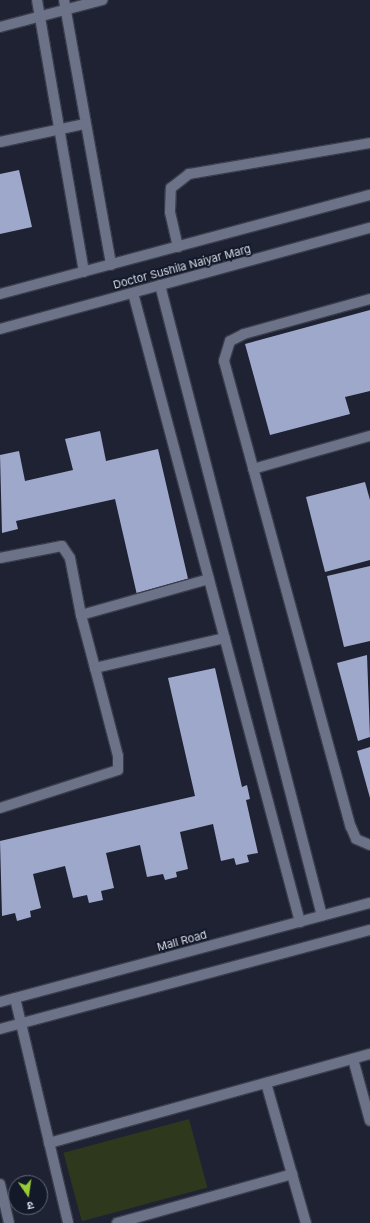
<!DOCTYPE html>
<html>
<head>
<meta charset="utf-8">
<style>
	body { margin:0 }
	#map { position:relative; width:370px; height:1223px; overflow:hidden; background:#1e2233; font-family:Inter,"Noto Sans Devanagari",sans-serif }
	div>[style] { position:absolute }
	.green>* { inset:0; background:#2d381d; transform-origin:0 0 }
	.building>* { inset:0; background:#9ea8cb }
	.roads { filter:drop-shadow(1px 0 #3a3d4c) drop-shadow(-1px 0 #3a3d4c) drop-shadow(0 1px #3a3d4c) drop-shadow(0 -1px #3a3d4c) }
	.minor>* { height:10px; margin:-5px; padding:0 5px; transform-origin:5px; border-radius:5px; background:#6c7287 }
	span { translate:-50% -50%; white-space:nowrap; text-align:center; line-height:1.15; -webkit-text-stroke:4px #141929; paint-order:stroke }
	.street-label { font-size:11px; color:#d9dde9 }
	.north { position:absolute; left:8px; top:1175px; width:40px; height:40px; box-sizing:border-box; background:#141929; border:1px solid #636776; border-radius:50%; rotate:167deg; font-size:11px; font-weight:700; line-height:16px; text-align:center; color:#d9dde9 }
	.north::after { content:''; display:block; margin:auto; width:14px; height:18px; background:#99cb36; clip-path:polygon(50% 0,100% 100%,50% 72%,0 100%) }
</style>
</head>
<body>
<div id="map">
	<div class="green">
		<div style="left:189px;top:1119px;width:71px;height:130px;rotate:75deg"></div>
	</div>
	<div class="building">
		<div style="clip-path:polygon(19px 170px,32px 227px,0 234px,0 174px)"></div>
		<div style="clip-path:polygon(370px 310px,370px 391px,345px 397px,350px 414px,270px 435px,245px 344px)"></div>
		<div style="clip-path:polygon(100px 431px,106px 461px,158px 449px,189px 583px,137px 595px,115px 499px,16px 521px,18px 529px,2px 533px,0 455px,19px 451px,25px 481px,73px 470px,65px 439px)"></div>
		<div style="clip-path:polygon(365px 482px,370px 500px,370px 560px,325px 572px,306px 497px)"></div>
		<div style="clip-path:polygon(370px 566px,370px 641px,344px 647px,327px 576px)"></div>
		<div style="clip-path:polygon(367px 655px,370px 737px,358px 741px,337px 663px)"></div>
		<div style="clip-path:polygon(215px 668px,242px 787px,247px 785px,250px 799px,246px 800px,258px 853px,247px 855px,249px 862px,236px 865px,234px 858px,221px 861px,213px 824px,180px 832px,188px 869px,176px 872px,177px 877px,165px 880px,163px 874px,147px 877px,140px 845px,106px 853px,114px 888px,101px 891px,103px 900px,89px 903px,87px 895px,73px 898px,65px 866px,33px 874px,41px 908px,30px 911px,31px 917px,17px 921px,15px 913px,2px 916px,0 841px,195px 796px,168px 678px)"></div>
		<div style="clip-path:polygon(370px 747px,370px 798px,357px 751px)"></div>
	</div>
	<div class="roads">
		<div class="minor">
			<div style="left:37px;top:0;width:276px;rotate:80.2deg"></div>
			<div style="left:64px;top:0;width:269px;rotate:79.9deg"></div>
			<div style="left:0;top:27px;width:106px;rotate:-14.8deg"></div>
			<div style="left:0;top:142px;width:87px;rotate:-12deg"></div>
			<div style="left:178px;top:247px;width:36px;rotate:-103deg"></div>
			<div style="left:170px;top:212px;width:24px;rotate:-88deg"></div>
			<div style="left:171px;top:188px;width:23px;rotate:-38deg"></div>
			<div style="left:189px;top:174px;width:184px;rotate:-9.7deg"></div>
			<div style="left:160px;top:285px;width:651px;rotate:75.6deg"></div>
			<div style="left:133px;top:293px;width:651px;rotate:75.13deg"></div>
			<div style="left:0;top:294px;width:383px;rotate:-15deg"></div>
			<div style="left:370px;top:299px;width:131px;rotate:164.5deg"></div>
			<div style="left:244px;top:334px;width:16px;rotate:153deg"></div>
			<div style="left:230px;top:341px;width:21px;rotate:107deg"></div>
			<div style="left:224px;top:361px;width:483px;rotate:74.8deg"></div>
			<div style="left:351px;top:827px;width:13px;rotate:67deg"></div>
			<div style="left:356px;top:839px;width:15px;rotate:23deg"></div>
			<div style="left:0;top:329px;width:384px;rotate:-15.3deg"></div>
			<div style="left:253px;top:469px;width:122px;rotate:-15.8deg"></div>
			<div style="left:0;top:558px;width:63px;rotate:-11deg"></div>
			<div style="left:62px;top:546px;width:14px;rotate:56deg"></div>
			<div style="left:70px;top:558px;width:58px;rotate:79.1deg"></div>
			<div style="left:81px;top:615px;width:133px;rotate:-15.7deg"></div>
			<div style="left:81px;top:615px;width:55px;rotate:75.2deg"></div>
			<div style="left:0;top:808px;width:124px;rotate:-17.9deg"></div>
			<div style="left:118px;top:770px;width:14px;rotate:-90deg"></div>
			<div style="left:118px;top:756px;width:91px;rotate:-104.6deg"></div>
			<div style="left:95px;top:668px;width:133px;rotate:-13deg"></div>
			<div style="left:15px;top:998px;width:231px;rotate:76.7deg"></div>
			<div style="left:0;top:1002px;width:383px;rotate:-15deg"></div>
			<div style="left:0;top:1029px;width:383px;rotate:-15deg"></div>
			<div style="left:353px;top:1059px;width:64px;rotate:74.7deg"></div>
			<div style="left:266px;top:1083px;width:146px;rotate:74.1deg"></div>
			<div style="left:49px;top:1143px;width:333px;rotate:-15.5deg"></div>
			<div style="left:0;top:1184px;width:40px;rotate:77deg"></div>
			<div style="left:117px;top:1223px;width:182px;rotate:-15.6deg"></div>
		</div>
	</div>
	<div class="street-label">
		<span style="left:182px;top:267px;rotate:-15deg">Doctor Sushila Naiyar Marg</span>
		<span style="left:182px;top:941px;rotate:-15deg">Mall Road</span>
	</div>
	<div class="north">उ</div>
</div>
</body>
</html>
